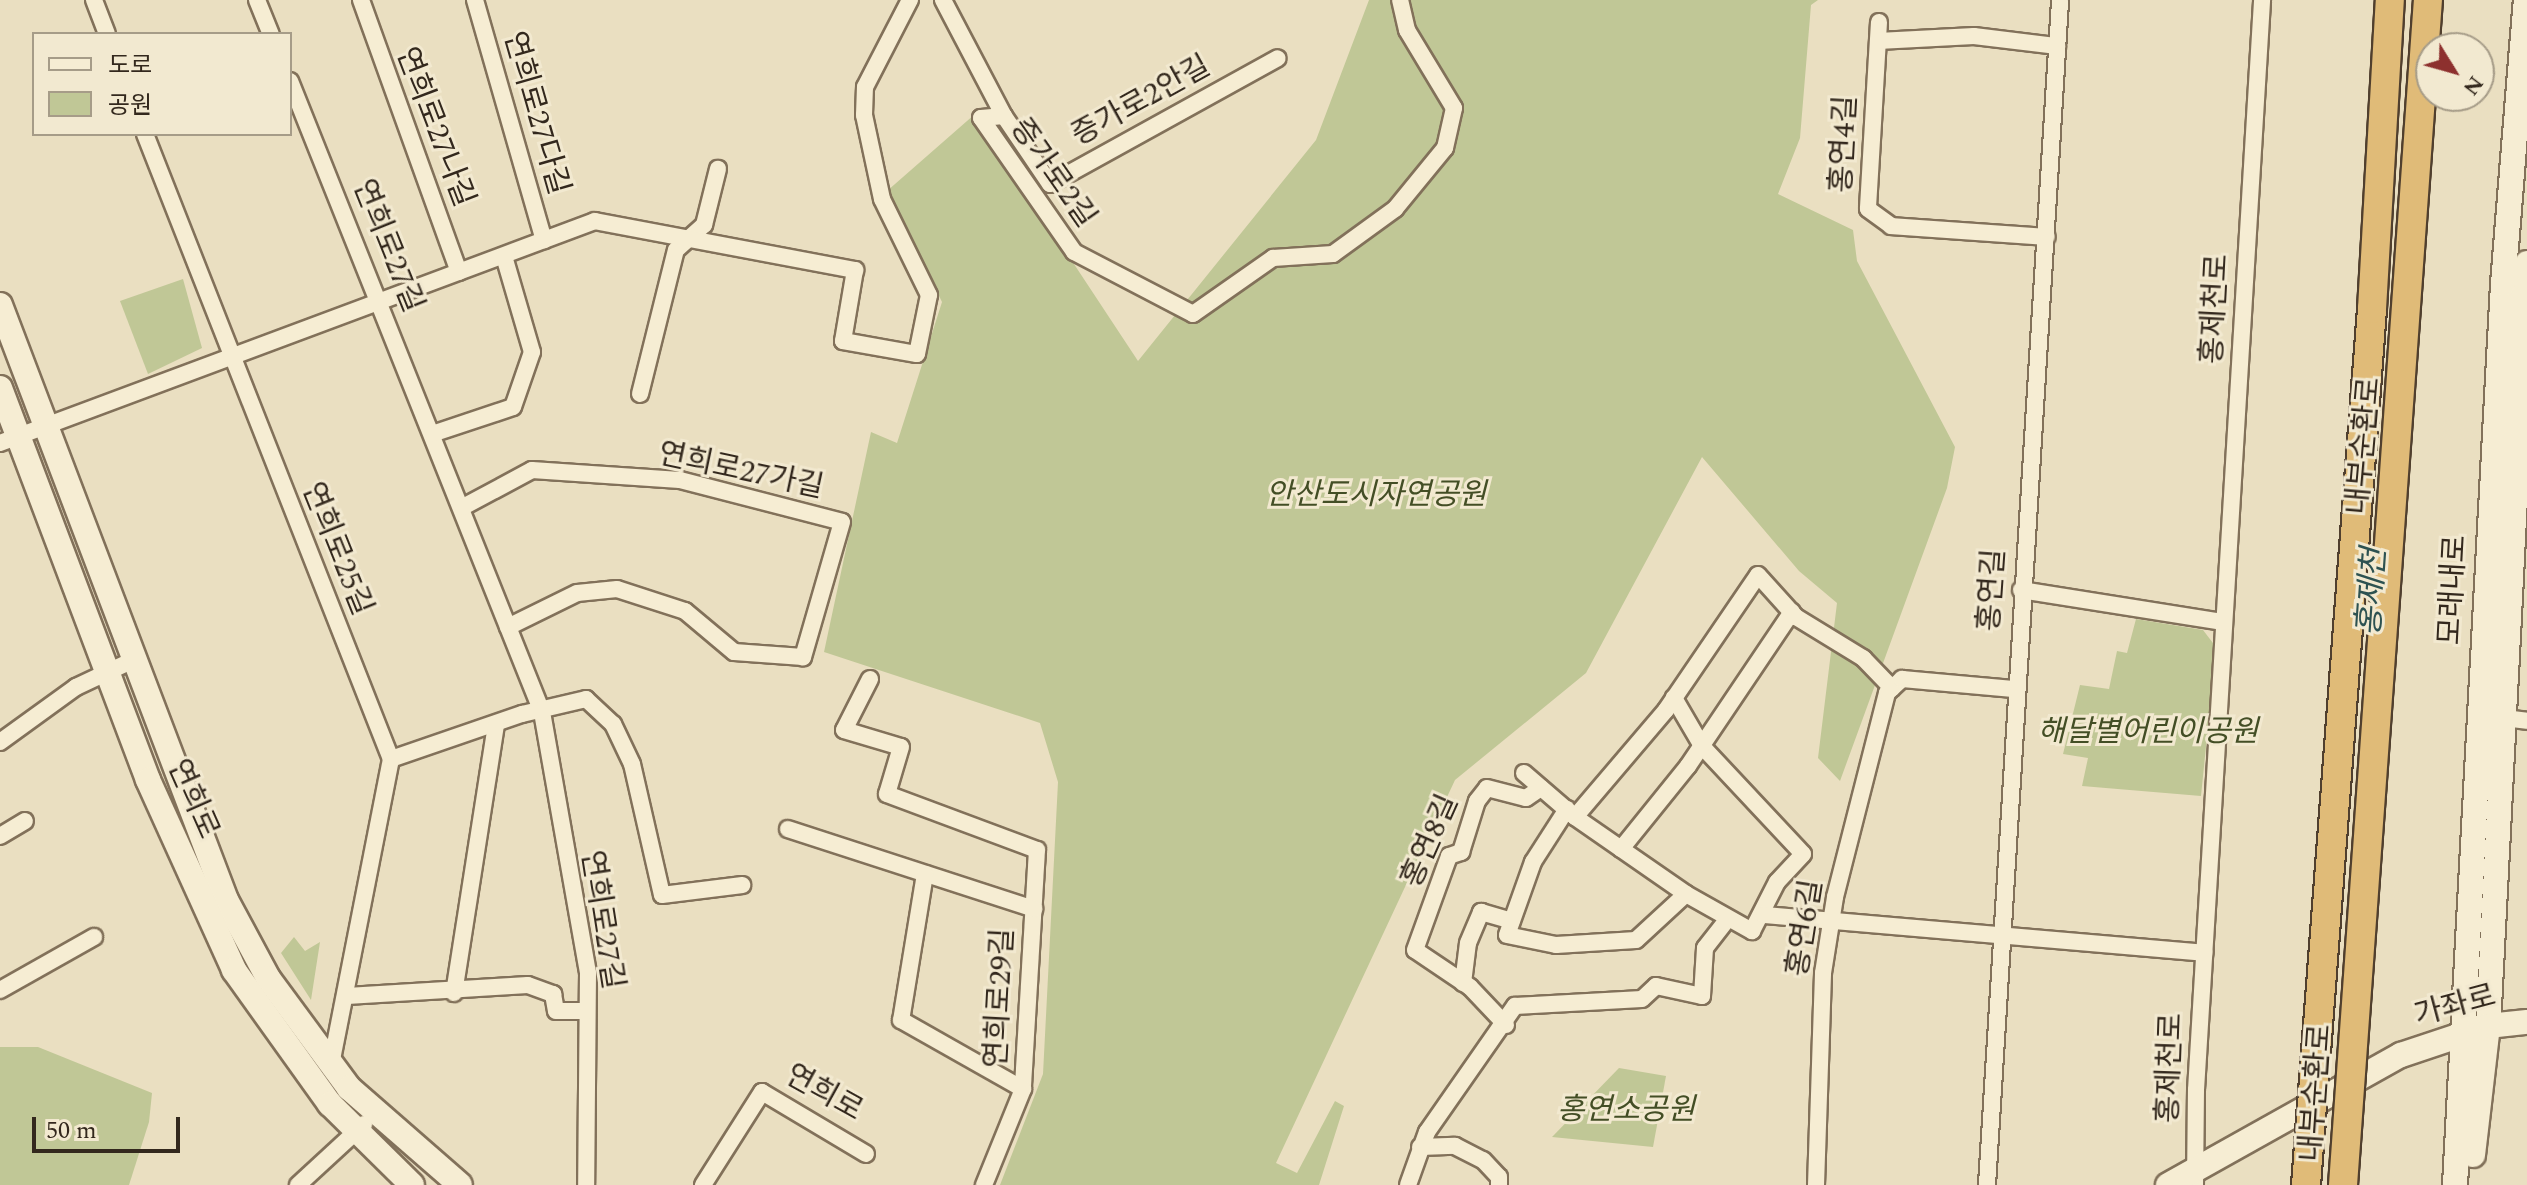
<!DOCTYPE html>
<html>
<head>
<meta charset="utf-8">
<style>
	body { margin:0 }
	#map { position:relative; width:2527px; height:1185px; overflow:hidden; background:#eadfc1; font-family:Spectral,"Noto Sans KR",serif }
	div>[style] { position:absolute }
	.green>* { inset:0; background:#c0c796 }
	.pier>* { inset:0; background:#eadfc1; transform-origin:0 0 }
	.roads { filter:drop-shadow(2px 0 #82715a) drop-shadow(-2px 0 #82715a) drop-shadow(0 2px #82715a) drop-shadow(0 -2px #82715a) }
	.minor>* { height:16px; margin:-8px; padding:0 8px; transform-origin:8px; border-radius:8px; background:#f6edd3 }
	.secondary>* { height:24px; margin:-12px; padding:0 12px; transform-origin:12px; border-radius:12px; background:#f6edd3 }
	.bridges { filter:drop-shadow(2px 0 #503f2e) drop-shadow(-2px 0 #503f2e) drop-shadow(0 2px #503f2e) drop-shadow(0 -2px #503f2e) }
	.trunk-bridge>* { height:28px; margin:-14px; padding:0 14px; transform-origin:14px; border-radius:14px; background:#e0bb78 }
	span { translate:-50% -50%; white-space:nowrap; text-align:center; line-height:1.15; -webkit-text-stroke:6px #f2e9d0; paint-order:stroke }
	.street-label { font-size:30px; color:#33281d }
	.park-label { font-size:30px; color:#434e25; font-style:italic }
	.water-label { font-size:32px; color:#2d5251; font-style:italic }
	.legend { position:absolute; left:32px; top:32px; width:260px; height:104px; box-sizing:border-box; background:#f2e9d0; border:2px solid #a69c88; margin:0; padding:10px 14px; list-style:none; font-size:24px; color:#33281d }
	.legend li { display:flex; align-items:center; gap:16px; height:40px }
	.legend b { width:40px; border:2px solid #a69c88 }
	.north { position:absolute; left:2415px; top:32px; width:80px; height:80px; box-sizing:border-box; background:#f2e9d0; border:2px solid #a69c88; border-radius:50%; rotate:127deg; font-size:22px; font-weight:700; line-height:32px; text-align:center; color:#33281d }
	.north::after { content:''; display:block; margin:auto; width:28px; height:36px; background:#8d302e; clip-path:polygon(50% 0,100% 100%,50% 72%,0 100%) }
	.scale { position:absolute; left:32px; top:1117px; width:148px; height:36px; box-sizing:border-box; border:4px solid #33281d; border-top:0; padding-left:10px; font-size:24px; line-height:28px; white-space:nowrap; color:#33281d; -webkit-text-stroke:6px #f2e9d0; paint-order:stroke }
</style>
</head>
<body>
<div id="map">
	<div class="green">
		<div style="clip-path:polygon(1369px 0,1818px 0,1811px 5px,1800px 138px,1778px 194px,1853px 230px,1857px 261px,1955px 447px,1947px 488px,1840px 781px,1818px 758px,1837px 603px,1799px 571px,1702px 457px,1586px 673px,1455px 780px,1276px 1163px,1297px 1173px,1335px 1101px,1344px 1106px,1319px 1185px,1000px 1185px,1043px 1074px,1058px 782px,1040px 723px,824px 652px,871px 432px,897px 443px,942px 302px,887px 191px,975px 114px,1138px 361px,1316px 140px)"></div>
		<div style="clip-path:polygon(183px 279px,202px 348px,148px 374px,120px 301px)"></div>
		<div style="clip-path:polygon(2136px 619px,2203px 630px,2216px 647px,2201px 796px,2082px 786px,2088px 758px,2063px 754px,2080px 685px,2109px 689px,2117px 651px,2127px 653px)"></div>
		<div style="clip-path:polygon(294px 937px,305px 951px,320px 942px,311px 1000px,281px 953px)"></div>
		<div style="clip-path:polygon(0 1047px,38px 1047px,152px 1093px,149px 1122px,129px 1185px,0 1185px)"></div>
		<div style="clip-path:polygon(1619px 1068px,1666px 1076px,1653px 1147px,1552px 1137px)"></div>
	</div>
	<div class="pier">
		<div style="left:2366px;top:0;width:74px;height:1188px"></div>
	</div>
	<div class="roads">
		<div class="minor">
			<div style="left:94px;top:0;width:36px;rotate:69deg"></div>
			<div style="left:257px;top:0;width:37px;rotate:68deg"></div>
			<div style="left:361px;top:0;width:289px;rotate:70.2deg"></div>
			<div style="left:475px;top:0;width:250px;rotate:74deg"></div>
			<div style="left:943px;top:0;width:131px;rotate:62.3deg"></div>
			<div style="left:1004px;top:116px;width:82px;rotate:55.9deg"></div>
			<div style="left:1050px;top:184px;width:260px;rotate:-28.9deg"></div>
			<div style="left:1879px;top:22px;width:187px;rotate:93.4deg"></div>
			<div style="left:1868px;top:209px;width:29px;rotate:36deg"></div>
			<div style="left:1891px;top:226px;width:156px;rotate:4deg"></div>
			<div style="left:1878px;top:41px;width:96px;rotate:-3deg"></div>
			<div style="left:1974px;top:36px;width:84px;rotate:6.9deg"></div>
			<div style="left:290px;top:81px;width:679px;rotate:68.23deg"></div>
			<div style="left:542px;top:712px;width:265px;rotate:80deg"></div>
			<div style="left:588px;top:973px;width:212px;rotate:90.5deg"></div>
			<div style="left:1004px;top:116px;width:23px;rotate:175deg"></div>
			<div style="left:981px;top:118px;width:163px;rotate:55.2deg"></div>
			<div style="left:1074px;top:252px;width:134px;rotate:27.5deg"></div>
			<div style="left:1193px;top:314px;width:98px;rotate:-35deg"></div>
			<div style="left:1273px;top:258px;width:60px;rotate:-3.8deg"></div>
			<div style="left:1333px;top:254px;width:77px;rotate:-36deg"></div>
			<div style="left:1395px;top:209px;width:79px;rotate:-50.7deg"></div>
			<div style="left:1445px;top:148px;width:41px;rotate:-77.3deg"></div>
			<div style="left:1454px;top:108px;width:91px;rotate:-121.1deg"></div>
			<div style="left:1407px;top:30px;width:31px;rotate:-103deg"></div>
			<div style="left:145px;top:134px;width:672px;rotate:68.52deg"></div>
			<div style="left:391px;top:759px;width:312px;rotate:101.1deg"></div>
			<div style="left:640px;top:394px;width:148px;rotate:-76deg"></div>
			<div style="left:676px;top:250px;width:38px;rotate:-42deg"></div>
			<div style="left:704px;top:225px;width:58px;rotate:-76deg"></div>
			<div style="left:432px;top:434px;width:85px;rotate:-18.4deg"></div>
			<div style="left:513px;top:407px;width:58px;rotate:-70.9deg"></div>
			<div style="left:532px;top:352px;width:100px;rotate:-106.3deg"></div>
			<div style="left:0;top:443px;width:635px;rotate:-20.46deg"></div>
			<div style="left:595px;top:221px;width:265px;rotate:10.7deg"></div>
			<div style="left:855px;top:270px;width:72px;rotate:99.6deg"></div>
			<div style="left:843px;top:341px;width:75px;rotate:10deg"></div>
			<div style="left:917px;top:354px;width:60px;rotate:-78.5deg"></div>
			<div style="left:929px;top:295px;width:107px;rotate:-116.1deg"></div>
			<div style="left:882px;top:199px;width:86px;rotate:-102.1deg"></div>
			<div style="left:864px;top:115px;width:28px;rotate:-88deg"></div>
			<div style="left:865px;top:87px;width:98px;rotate:-62.7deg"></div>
			<div style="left:463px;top:507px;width:78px;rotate:-28.2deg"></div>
			<div style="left:532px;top:470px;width:148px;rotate:3.9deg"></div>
			<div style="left:680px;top:480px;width:167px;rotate:14.5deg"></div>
			<div style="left:842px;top:522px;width:141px;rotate:106.1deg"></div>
			<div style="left:803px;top:657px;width:69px;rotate:-175.9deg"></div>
			<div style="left:734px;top:652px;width:64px;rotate:-140.1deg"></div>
			<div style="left:685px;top:611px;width:71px;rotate:-162.1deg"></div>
			<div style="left:617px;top:589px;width:40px;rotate:174.3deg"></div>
			<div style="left:577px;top:593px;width:77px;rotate:153.8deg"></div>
			<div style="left:2021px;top:590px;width:205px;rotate:9deg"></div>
			<div style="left:870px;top:679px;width:57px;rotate:117deg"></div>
			<div style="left:844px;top:730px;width:59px;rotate:16.6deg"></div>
			<div style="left:901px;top:747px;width:49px;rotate:106.6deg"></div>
			<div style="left:887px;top:794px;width:160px;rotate:20.5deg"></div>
			<div style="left:1037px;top:850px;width:239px;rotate:93.4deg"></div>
			<div style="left:1023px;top:1089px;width:104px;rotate:112.1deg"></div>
			<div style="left:2504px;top:718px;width:23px;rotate:7deg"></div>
			<div style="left:0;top:742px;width:94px;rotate:-35.9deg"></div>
			<div style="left:76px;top:687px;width:61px;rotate:-25.3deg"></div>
			<div style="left:391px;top:759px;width:139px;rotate:-19deg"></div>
			<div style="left:522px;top:714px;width:66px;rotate:-13.2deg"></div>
			<div style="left:586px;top:699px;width:37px;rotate:43deg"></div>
			<div style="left:613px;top:724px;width:44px;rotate:64.6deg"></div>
			<div style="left:632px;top:764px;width:134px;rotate:77.1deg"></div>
			<div style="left:662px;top:895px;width:81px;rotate:-7.1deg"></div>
			<div style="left:1524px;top:773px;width:67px;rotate:40.8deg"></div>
			<div style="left:1575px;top:817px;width:135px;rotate:34.7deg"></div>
			<div style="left:1686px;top:894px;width:76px;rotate:29.3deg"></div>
			<div style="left:1752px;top:931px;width:55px;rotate:-63deg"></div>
			<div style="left:1777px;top:882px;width:38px;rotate:-47deg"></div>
			<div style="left:1803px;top:854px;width:148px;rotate:-133.1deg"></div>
			<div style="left:1702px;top:746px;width:56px;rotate:-120.3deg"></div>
			<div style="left:1567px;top:809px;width:63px;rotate:122.7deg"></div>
			<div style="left:1533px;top:862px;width:77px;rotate:109.6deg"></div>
			<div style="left:1507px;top:935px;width:50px;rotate:11.5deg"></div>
			<div style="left:1556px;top:945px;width:80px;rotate:-3.6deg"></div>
			<div style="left:1636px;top:940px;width:68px;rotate:-42.6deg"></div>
			<div style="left:1575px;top:817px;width:140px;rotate:-49.6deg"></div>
			<div style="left:1666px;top:710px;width:163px;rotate:-55.7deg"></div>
			<div style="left:1758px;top:575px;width:57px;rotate:47.9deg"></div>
			<div style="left:1796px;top:617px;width:79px;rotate:31.5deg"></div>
			<div style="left:1863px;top:658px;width:42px;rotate:46deg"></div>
			<div style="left:788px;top:829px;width:259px;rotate:18deg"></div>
			<div style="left:0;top:836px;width:29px;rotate:-31deg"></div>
			<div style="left:1621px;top:849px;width:107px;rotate:-51.1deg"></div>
			<div style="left:1688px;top:766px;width:186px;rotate:-56deg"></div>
			<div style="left:925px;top:874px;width:148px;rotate:99.3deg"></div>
			<div style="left:901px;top:1020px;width:140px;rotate:29.5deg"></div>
			<div style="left:1764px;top:915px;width:442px;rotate:4.9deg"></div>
			<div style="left:1463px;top:983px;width:40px;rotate:-82.9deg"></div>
			<div style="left:1468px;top:943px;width:34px;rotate:-67deg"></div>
			<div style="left:1481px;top:912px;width:32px;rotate:16deg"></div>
			<div style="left:0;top:990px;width:108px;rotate:-29.4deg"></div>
			<div style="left:454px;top:993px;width:272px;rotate:-81.1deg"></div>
			<div style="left:347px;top:996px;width:181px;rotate:-3.5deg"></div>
			<div style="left:528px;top:985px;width:27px;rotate:20deg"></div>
			<div style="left:553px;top:994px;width:17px;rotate:80deg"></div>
			<div style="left:556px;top:1011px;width:31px"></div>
			<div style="left:1506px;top:1025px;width:52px;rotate:-133.5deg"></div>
			<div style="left:1470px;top:987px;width:66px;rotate:-146.1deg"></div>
			<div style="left:1415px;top:950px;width:100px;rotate:-70.1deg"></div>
			<div style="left:1449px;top:856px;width:13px;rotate:-18deg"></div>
			<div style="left:1461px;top:852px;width:53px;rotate:-72.6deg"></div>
			<div style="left:1477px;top:801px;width:16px;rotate:-52deg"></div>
			<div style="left:1487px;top:788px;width:40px;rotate:14.4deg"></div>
			<div style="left:1526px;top:798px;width:18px;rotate:-34deg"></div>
			<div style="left:1420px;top:1147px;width:35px;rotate:-2deg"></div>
			<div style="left:1455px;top:1146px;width:31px;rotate:27deg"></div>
			<div style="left:1483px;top:1160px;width:23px;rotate:47deg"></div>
			<div style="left:1499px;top:1177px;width:8px;rotate:90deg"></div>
			<div style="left:298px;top:1185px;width:90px;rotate:-42.7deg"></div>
			<div style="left:703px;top:1185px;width:110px;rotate:-57.6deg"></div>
			<div style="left:762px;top:1092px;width:121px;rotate:30.8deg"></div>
			<div style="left:1408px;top:1185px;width:56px;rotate:-70.3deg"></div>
			<div style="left:1427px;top:1132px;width:154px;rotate:-55.1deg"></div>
			<div style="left:1515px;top:1006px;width:127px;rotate:-3.2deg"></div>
			<div style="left:1642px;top:999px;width:19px;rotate:-43deg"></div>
			<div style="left:1656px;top:986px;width:47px;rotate:12.3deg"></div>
			<div style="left:1702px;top:996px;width:48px;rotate:-86.4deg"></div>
			<div style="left:1705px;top:948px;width:36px;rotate:-52deg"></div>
			<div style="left:1816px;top:1185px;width:212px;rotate:-88.1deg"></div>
			<div style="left:1823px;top:973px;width:77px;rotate:-81deg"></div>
			<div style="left:1835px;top:897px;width:211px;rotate:-75.7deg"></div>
			<div style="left:1887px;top:693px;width:21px;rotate:-43deg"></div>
			<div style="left:1902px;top:679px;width:112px;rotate:5.1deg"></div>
			<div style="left:1987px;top:1185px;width:1187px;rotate:-86.47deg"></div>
			<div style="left:2195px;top:1185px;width:95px;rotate:-89.4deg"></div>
			<div style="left:2196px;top:1090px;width:1092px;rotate:-86.53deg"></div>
		</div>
		<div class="secondary">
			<div style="left:0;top:305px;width:636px;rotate:69.2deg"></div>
			<div style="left:226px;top:900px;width:89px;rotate:61.7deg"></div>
			<div style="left:268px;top:978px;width:137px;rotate:53.6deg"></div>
			<div style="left:349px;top:1088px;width:147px;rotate:41.1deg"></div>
			<div style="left:0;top:388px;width:419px;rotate:69.3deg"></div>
			<div style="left:148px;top:780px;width:209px;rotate:65.6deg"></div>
			<div style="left:234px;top:970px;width:165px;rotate:54.4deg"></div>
			<div style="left:330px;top:1104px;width:115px;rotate:44.6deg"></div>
			<div style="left:2473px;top:1155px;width:130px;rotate:-83.4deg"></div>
			<div style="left:2488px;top:1026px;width:764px;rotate:-87.07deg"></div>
			<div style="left:2168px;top:1185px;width:267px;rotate:-29.2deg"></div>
			<div style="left:2401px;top:1055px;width:92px;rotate:-18.4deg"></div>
			<div style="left:2488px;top:1026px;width:39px;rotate:-6deg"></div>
			<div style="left:2455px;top:1185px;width:902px;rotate:-86.95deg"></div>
			<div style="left:2503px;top:284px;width:285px;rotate:-85.4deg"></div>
		</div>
	</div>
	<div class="bridges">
		<div class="trunk-bridge">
			<div style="left:2306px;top:1185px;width:878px;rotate:-85.69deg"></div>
			<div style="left:2372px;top:309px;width:310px;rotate:-86.7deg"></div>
			<div style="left:2343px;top:1185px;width:1188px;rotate:-85.9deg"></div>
		</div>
	</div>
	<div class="street-label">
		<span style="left:1141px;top:101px;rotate:-29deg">증가로2안길</span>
		<span style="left:536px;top:113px;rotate:74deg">연희로27다길</span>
		<span style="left:435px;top:127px;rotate:69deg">연희로27나길</span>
		<span style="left:1844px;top:144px;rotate:-87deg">홍연4길</span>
		<span style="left:1053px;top:173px;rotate:55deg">증가로2길</span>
		<span style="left:388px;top:246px;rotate:68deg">연희로27길</span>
		<span style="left:2215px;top:309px;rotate:-87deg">홍제천로</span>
		<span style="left:2364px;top:446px;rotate:-85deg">내부순환로</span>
		<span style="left:741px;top:471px;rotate:12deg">연희로27가길</span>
		<span style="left:337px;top:549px;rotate:68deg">연희로25길</span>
		<span style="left:1992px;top:590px;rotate:-86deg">홍연길</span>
		<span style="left:2453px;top:590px;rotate:-87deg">모래내로</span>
		<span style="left:193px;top:799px;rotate:66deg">연희로</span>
		<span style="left:1430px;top:841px;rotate:-66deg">홍연8길</span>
		<span style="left:602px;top:920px;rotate:81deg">연희로27길</span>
		<span style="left:1805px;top:928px;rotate:-81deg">홍연6길</span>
		<span style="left:1000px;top:998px;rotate:-87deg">연희로29길</span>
		<span style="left:2455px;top:1006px;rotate:-15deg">가좌로</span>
		<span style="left:2170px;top:1068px;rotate:-88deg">홍제천로</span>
		<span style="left:824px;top:1093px;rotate:29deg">연희로</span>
		<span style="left:2316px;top:1093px;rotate:-86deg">내부순환로</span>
	</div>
	<div class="park-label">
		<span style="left:1376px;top:495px">안산도시자연공원</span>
		<span style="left:2148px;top:732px">해달별어린이공원</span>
		<span style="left:1626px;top:1110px">홍연소공원</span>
	</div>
	<div class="water-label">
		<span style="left:2373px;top:592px;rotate:-86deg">홍제천</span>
	</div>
	<ul class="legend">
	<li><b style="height:10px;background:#f6edd3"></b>도로</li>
	<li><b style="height:22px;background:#c0c796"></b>공원</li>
	</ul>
	<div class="north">N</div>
	<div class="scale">50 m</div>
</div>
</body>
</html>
